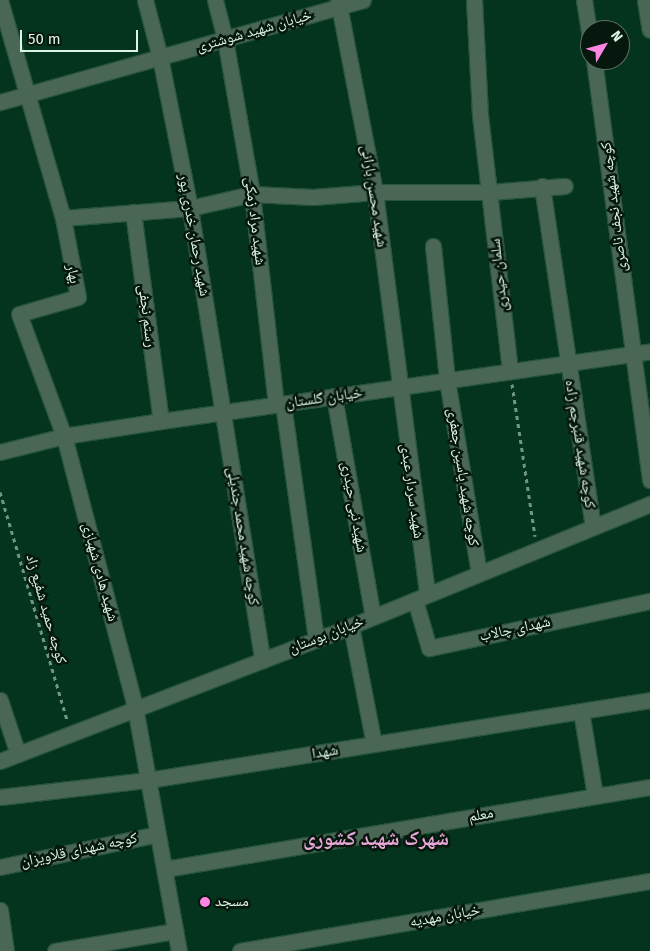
<!DOCTYPE html>
<html>
<head>
<meta charset="utf-8">
<style>
	body { margin:0 }
	#map { position:relative; width:650px; height:951px; overflow:hidden; background:#04341d; font-family:"Fira Sans","Noto Naskh Arabic",sans-serif }
	div>[style] { position:absolute }
	.path>* { height:3px; margin-top:-1.5px; transform-origin:0; background:repeating-linear-gradient(90deg,#729683 0 4px,transparent 0 8px) }
	.roads { filter:drop-shadow(1px 0 #27533d) drop-shadow(-1px 0 #27533d) drop-shadow(0 1px #27533d) drop-shadow(0 -1px #27533d) }
	.minor>* { height:15px; margin:-7.5px; padding:0 7.5px; transform-origin:7.5px; border-radius:7.5px; background:#4a6755 }
	.dots>* { width:14px; height:14px; translate:-50% -50%; box-sizing:border-box; border:2px solid #06170d; border-radius:50% }
	span { translate:-50% -50%; white-space:nowrap; text-align:center; line-height:1.15; -webkit-text-stroke:5px #06170d; paint-order:stroke }
	.street-label { font-size:15px; color:#dcf4e4 }
	.poi-label { font-size:15px; color:#dcf4e4 }
	.left { translate:0 -50%; text-align:left }
	.district-label { font-size:20px; color:#eaa8d9; font-weight:700 }
	.north { position:absolute; left:580px; top:20px; width:50px; height:50px; box-sizing:border-box; background:#06170d; border:1px solid #5c6f63; border-radius:50%; rotate:53deg; font-size:14px; font-weight:700; line-height:20px; text-align:center; color:#dcf4e4 }
	.north::after { content:''; display:block; margin:auto; width:18px; height:22px; background:#fd86e2; clip-path:polygon(50% 0,100% 100%,50% 72%,0 100%) }
	.scale { position:absolute; left:20px; top:30px; width:118px; height:22px; box-sizing:border-box; border:2px solid #dcf4e4; border-top:0; padding-left:6px; font-size:15px; line-height:18px; white-space:nowrap; color:#dcf4e4; -webkit-text-stroke:4px #06170d; paint-order:stroke }
</style>
</head>
<body>
<div id="map">
	<div class="path">
		<div style="left:512px;top:384px;width:154px;rotate:81.4deg"></div>
		<div style="left:0;top:492px;width:238px;rotate:73.6deg"></div>
	</div>
	<div class="roads">
		<div class="minor">
			<div style="left:0;top:0;width:227px;rotate:73.9deg"></div>
			<div style="left:63px;top:218px;width:80px;rotate:79.2deg"></div>
			<div style="left:78px;top:297px;width:61px;rotate:163.9deg"></div>
			<div style="left:19px;top:314px;width:130px;rotate:69.8deg"></div>
			<div style="left:64px;top:436px;width:280px;rotate:75.3deg"></div>
			<div style="left:135px;top:707px;width:248px;rotate:79.8deg"></div>
			<div style="left:145px;top:0;width:59px;rotate:75.3deg"></div>
			<div style="left:160px;top:57px;width:154px;rotate:78.8deg"></div>
			<div style="left:190px;top:208px;width:458px;rotate:80.9deg"></div>
			<div style="left:215px;top:0;width:40px;rotate:75.6deg"></div>
			<div style="left:225px;top:39px;width:157px;rotate:80.1deg"></div>
			<div style="left:252px;top:194px;width:211px;rotate:83.5deg"></div>
			<div style="left:338px;top:0;width:196px;rotate:79.1deg"></div>
			<div style="left:375px;top:192px;width:405px;rotate:82.6deg"></div>
			<div style="left:474px;top:0;width:115px;rotate:87deg"></div>
			<div style="left:480px;top:115px;width:258px;rotate:83.3deg"></div>
			<div style="left:584px;top:0;width:38px;rotate:81deg"></div>
			<div style="left:645px;top:0;width:30px;rotate:81deg"></div>
			<div style="left:594px;top:60px;width:424px;rotate:82.4deg"></div>
			<div style="left:0;top:102px;width:377px;rotate:-15.7deg"></div>
			<div style="left:542px;top:186px;width:344px;rotate:81.5deg"></div>
			<div style="left:133px;top:212px;width:211px;rotate:82.4deg"></div>
			<div style="left:63px;top:218px;width:127px;rotate:-4.5deg"></div>
			<div style="left:190px;top:208px;width:64px;rotate:-12.7deg"></div>
			<div style="left:252px;top:194px;width:61px;rotate:2.8deg"></div>
			<div style="left:313px;top:197px;width:62px;rotate:-4.6deg"></div>
			<div style="left:375px;top:192px;width:115px"></div>
			<div style="left:490px;top:192px;width:75px;rotate:-4.6deg"></div>
			<div style="left:433px;top:246px;width:135px;rotate:84deg"></div>
			<div style="left:447px;top:380px;width:196px;rotate:80.6deg"></div>
			<div style="left:334px;top:396px;width:224px;rotate:80deg"></div>
			<div style="left:283px;top:404px;width:238px;rotate:82deg"></div>
			<div style="left:0;top:452px;width:66px;rotate:-14deg"></div>
			<div style="left:64px;top:436px;width:98px;rotate:-8.8deg"></div>
			<div style="left:161px;top:421px;width:494px;rotate:-8.1deg"></div>
			<div style="left:415px;top:600px;width:50px;rotate:73.7deg"></div>
			<div style="left:429px;top:648px;width:226px;rotate:-12deg"></div>
			<div style="left:351px;top:626px;width:120px;rotate:79deg"></div>
			<div style="left:0;top:700px;width:57px;rotate:71.6deg"></div>
			<div style="left:581px;top:711px;width:86px;rotate:80.6deg"></div>
			<div style="left:0;top:761px;width:352px;rotate:-21deg"></div>
			<div style="left:329px;top:635px;width:347px;rotate:-22.2deg"></div>
			<div style="left:0;top:797px;width:149px;rotate:-6.6deg"></div>
			<div style="left:148px;top:780px;width:508px;rotate:-9.05deg"></div>
			<div style="left:0;top:867px;width:161px;rotate:-11.8deg"></div>
			<div style="left:165px;top:869px;width:492px;rotate:-9.6deg"></div>
			<div style="left:0;top:910px;width:41px;rotate:81.7deg"></div>
			<div style="left:55px;top:951px;width:122px;rotate:-9.5deg"></div>
			<div style="left:240px;top:951px;width:416px;rotate:-9.7deg"></div>
		</div>
	</div>
	<div class="dots">
		<div style="left:205px;top:902px;background:#fd86e2"></div>
	</div>
	<div class="street-label">
		<span style="left:254px;top:31px;rotate:-16deg">خیابان شهید شوشتری</span>
		<span style="left:374px;top:196px;rotate:81deg">شهید محسن بارانی</span>
		<span style="left:614px;top:207px;rotate:-97deg">کوچه شهید نجف ناصری</span>
		<span style="left:255px;top:221px;rotate:83deg">شهید مراد زمکی</span>
		<span style="left:194px;top:235px;rotate:80deg">شهید رحمان خدری پور</span>
		<span style="left:73px;top:274px;rotate:79deg">بهار</span>
		<span style="left:499px;top:275px;rotate:-96deg">سلمان حیدری</span>
		<span style="left:147px;top:316px;rotate:83deg">رستم نجفی</span>
		<span style="left:324px;top:398px;rotate:-8deg">خیابان گلستان</span>
		<span style="left:580px;top:444px;rotate:81deg">کوچه شهید قنبرجم زاده</span>
		<span style="left:463px;top:477px;rotate:81deg">کوچه شهید یاسین جعفری</span>
		<span style="left:412px;top:491px;rotate:82deg">شهید سردار عبدی</span>
		<span style="left:354px;top:507px;rotate:80deg">شهید نبی حیدری</span>
		<span style="left:243px;top:536px;rotate:81deg">کوچه شهید محمد جندیلی</span>
		<span style="left:100px;top:572px;rotate:75deg">شهید هادی شهبازی</span>
		<span style="left:46px;top:609px;rotate:74deg">کوچه حمید شفیع زاد</span>
		<span style="left:515px;top:629px;rotate:-12deg">شهدای چالاب</span>
		<span style="left:326px;top:635px;rotate:-21deg">خیابان بوستان</span>
		<span style="left:325px;top:752px;rotate:-9deg">شهدا</span>
		<span style="left:481px;top:815px;rotate:-10deg">معلم</span>
		<span style="left:79px;top:850px;rotate:-12deg">کوچه شهدای قلاویزان</span>
		<span style="left:445px;top:916px;rotate:-10deg">خیابان مهدیه</span>
	</div>
	<div class="poi-label">
		<span class="left" style="left:215px;top:902px">مسجد</span>
	</div>
	<div class="district-label">
		<span style="left:376px;top:838px">شهرک شهید کشوری</span>
	</div>
	<div class="north">N</div>
	<div class="scale">50 m</div>
</div>
</body>
</html>
